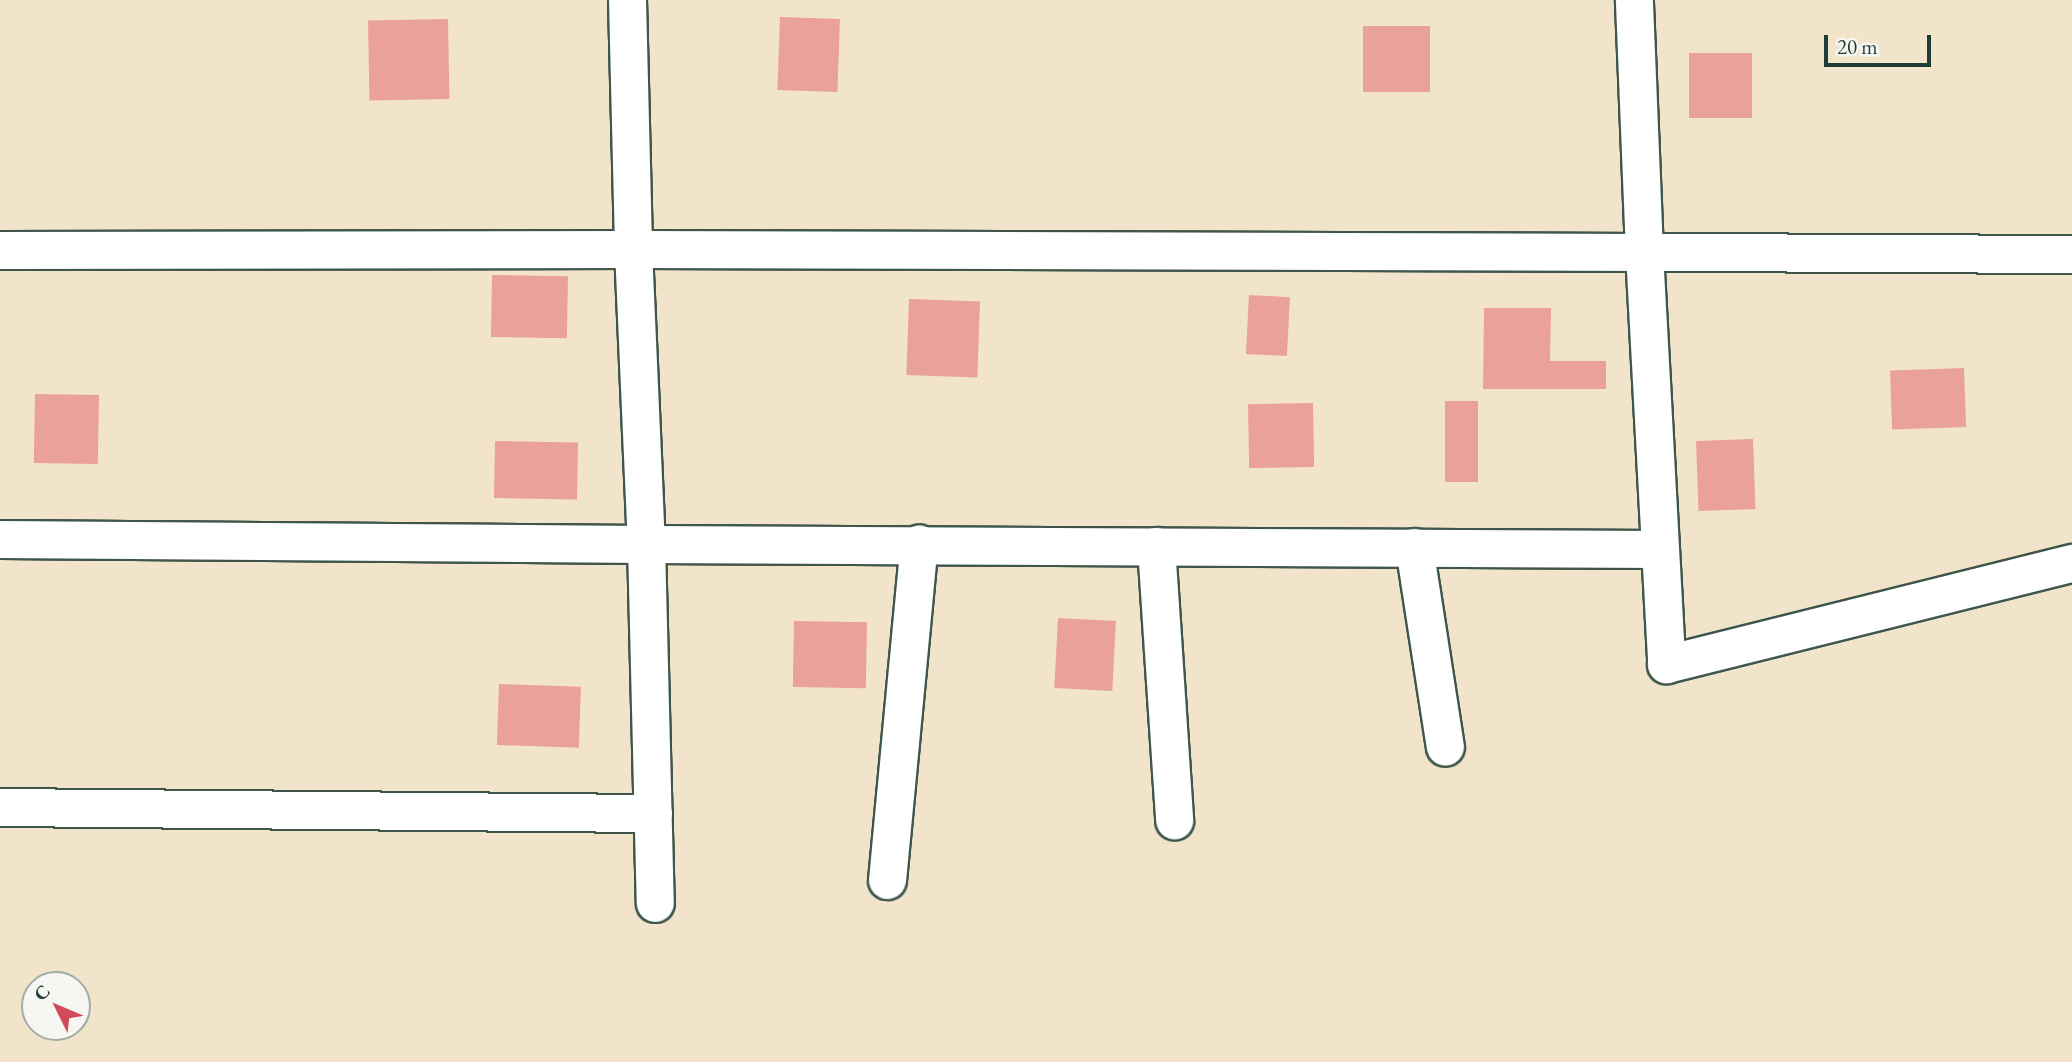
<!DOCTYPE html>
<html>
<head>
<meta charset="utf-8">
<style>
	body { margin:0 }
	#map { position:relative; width:2072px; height:1062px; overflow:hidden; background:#f2e4cb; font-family:"EB Garamond",serif }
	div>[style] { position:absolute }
	.building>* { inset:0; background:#eaa09b; transform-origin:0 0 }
	.roads { filter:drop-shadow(2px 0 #3f564b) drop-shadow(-2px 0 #3f564b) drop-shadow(0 2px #3f564b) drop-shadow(0 -2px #3f564b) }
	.minor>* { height:37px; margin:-18.5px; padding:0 18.5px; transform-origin:18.5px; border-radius:18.5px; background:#fff }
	span { translate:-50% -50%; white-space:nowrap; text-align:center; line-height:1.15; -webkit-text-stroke:5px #f6f6f2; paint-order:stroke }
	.north { position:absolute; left:21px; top:971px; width:70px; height:70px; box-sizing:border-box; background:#f6f6f2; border:2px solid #a0aca6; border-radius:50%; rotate:313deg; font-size:19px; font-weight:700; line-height:28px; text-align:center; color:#1f3d34 }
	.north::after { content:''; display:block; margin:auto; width:24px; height:32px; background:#d1495b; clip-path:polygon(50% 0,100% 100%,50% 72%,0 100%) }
	.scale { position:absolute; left:1824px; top:35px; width:107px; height:32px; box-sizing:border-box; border:4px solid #1f3d34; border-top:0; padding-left:9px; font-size:21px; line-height:24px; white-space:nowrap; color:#1f3d34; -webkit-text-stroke:5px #f6f6f2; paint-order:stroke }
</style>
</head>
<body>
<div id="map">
	<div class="building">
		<div style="left:780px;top:17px;width:60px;height:73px;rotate:2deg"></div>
		<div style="left:448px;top:19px;width:80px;height:80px;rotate:89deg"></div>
		<div style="left:1430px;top:26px;width:66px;height:67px;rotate:90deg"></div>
		<div style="left:1689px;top:53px;width:63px;height:65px"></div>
		<div style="left:492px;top:275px;width:76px;height:62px;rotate:1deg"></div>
		<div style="left:1249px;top:295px;width:41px;height:59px;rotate:3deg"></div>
		<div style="left:909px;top:299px;width:71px;height:76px;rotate:2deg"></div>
		<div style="clip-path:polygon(1484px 308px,1551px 308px,1550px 361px,1606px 361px,1606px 389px,1483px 389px)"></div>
		<div style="left:1964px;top:368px;width:59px;height:74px;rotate:88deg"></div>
		<div style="left:35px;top:394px;width:64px;height:69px;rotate:1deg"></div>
		<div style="left:1445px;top:401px;width:33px;height:81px"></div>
		<div style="left:1313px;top:403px;width:64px;height:65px;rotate:89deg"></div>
		<div style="left:1753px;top:439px;width:70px;height:57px;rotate:88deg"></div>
		<div style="left:495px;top:441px;width:83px;height:57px;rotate:1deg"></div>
		<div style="left:1058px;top:618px;width:58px;height:70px;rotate:3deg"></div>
		<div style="left:794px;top:621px;width:73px;height:66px;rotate:1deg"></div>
		<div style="left:499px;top:684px;width:82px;height:61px;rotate:2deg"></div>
	</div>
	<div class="roads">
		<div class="minor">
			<div style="left:627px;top:0;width:249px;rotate:88.6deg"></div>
			<div style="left:633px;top:249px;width:1011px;rotate:0.17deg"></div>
			<div style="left:1644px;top:252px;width:252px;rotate:-92.3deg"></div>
			<div style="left:0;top:250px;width:633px;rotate:-0.09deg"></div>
			<div style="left:633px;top:249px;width:295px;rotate:87.5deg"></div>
			<div style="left:646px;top:544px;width:1013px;rotate:0.28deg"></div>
			<div style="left:2072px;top:254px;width:428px;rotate:-179.7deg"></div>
			<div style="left:1644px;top:252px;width:413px;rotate:86.9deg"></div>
			<div style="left:1666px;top:664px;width:418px;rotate:-14deg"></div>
			<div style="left:0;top:539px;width:646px;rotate:0.44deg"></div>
			<div style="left:646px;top:544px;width:359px;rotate:88.6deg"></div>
			<div style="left:1156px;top:546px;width:275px;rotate:86.2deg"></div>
			<div style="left:1414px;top:547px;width:202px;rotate:81.2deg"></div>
			<div style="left:0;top:807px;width:653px;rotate:0.53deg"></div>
			<div style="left:887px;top:880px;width:338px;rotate:-84.6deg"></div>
		</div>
	</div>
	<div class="north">С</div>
	<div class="scale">20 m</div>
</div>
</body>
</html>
